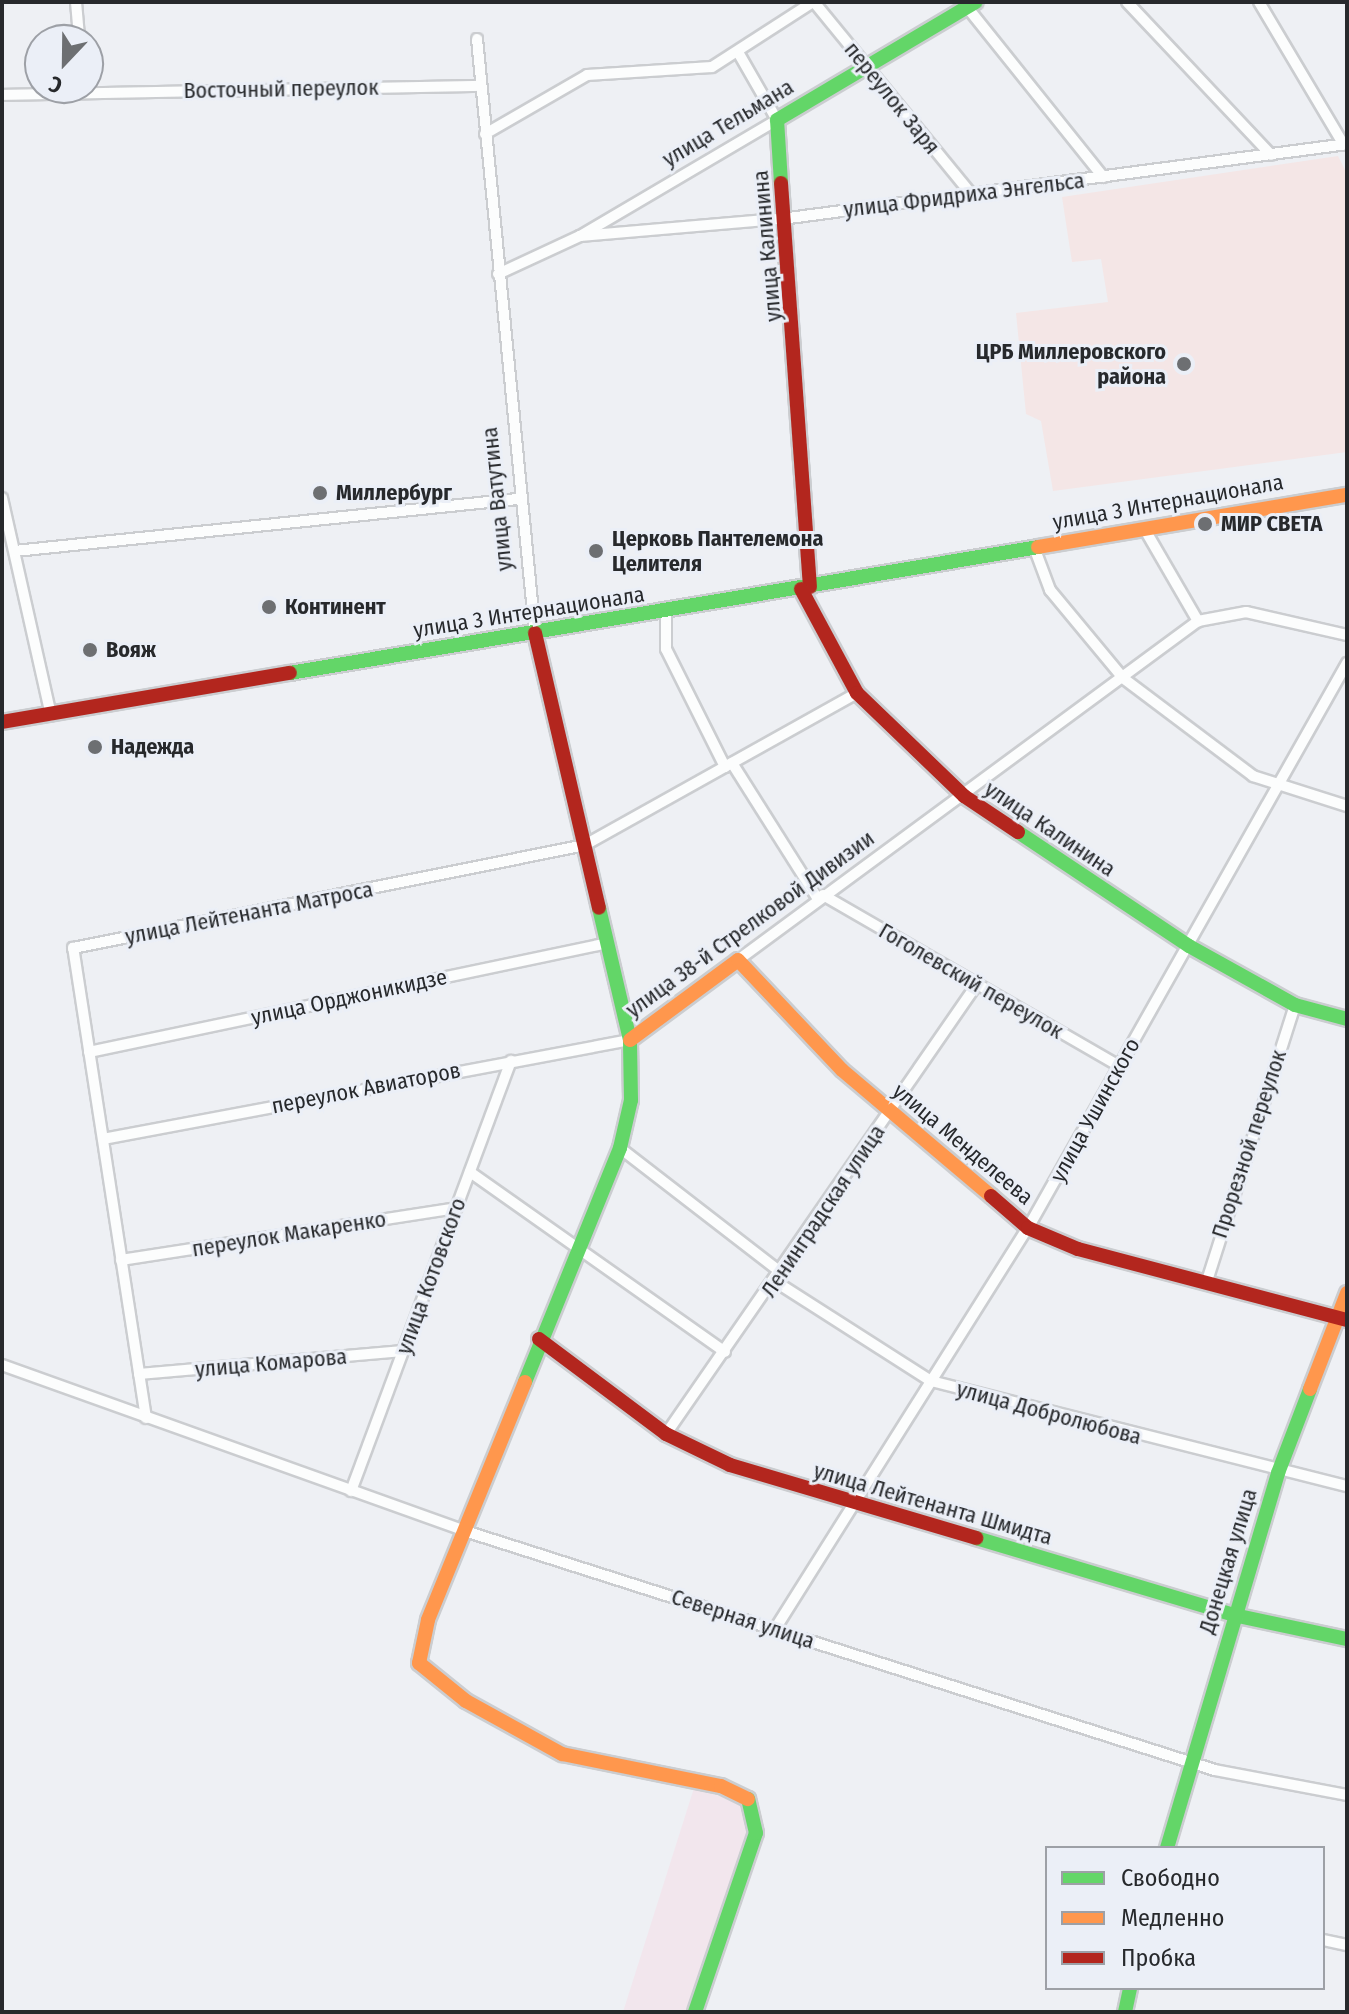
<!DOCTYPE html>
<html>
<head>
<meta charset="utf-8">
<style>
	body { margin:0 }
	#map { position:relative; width:1349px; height:2014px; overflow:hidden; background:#eef0f4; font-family:"Fira Sans Condensed",sans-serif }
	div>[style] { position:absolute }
	.industrial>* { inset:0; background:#f2e6ed }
	.medical>* { inset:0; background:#f4e6e6 }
	.roads { filter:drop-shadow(2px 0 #cbcdd0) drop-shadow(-2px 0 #cbcdd0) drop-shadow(0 2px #cbcdd0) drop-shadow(0 -2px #cbcdd0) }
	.street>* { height:10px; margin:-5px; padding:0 5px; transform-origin:5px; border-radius:5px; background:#fcfdfd }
	.fast>* { height:14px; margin:-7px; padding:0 7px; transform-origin:7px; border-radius:7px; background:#63d668 }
	.slow>* { height:14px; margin:-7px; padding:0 7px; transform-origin:7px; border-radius:7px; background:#ff974d }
	.jam>* { height:14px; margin:-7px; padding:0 7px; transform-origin:7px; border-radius:7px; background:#b3261e }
	.dots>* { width:22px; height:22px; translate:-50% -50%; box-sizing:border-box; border:4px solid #ebeff7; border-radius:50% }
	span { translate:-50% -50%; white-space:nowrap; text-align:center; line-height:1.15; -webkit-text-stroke:6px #ebeff7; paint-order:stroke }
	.street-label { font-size:22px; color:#27292c }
	.poi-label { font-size:22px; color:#27292c; font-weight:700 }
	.right { translate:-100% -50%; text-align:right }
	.left { translate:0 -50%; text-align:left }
	.frame { position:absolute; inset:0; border:4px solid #27292c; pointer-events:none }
	.legend { position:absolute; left:1045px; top:1846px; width:280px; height:144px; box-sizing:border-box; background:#ebeff7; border:2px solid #9da0a6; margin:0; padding:10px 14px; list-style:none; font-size:24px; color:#27292c }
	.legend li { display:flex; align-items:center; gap:16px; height:40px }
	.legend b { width:40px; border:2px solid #9da0a6 }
	.north { position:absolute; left:24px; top:24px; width:80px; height:80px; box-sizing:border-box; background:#ebeff7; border:2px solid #9da0a6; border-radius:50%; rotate:202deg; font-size:22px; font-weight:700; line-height:32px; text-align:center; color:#27292c }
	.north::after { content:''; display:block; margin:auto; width:28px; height:36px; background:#6d6f72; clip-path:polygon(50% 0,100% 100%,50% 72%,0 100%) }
</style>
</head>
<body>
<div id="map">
	<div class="industrial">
		<div style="clip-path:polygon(694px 1788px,738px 1802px,753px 1828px,691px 2012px,623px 2012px)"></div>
	</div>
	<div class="medical">
		<div style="clip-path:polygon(1338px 156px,1347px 174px,1347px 452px,1053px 491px,1041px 421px,1026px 414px,1016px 313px,1108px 302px,1101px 259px,1072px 262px,1062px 197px)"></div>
	</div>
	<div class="roads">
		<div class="street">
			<div style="left:76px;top:2px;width:38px;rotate:85deg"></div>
			<div style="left:814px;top:2px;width:248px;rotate:50.7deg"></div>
			<div style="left:1127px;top:2px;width:210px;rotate:46.7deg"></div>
			<div style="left:1259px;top:2px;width:166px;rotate:59.3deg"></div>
			<div style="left:967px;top:7px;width:218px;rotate:51.3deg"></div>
			<div style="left:477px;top:39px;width:597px;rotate:84.42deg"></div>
			<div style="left:2px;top:95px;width:479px;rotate:-1.1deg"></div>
			<div style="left:485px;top:134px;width:118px;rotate:-30deg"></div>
			<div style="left:587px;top:75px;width:125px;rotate:-3.7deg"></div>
			<div style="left:712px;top:67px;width:120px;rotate:-32.8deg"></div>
			<div style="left:580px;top:236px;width:210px;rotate:-4.9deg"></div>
			<div style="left:789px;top:218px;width:563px;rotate:-7.55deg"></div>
			<div style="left:498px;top:274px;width:90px;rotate:-24.9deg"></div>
			<div style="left:580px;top:236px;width:229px;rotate:-30.5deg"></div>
			<div style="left:777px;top:120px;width:76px;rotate:-119.9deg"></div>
			<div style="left:2px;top:498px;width:223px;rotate:77.3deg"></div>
			<div style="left:1144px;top:528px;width:108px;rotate:59.9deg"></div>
			<div style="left:1034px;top:547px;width:46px;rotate:69.6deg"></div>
			<div style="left:1050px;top:590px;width:114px;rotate:50.3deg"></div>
			<div style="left:1123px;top:678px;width:163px;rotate:37deg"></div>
			<div style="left:1253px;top:776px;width:99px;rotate:17.7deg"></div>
			<div style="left:15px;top:551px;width:505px;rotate:-5.91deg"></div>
			<div style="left:666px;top:612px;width:37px;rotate:90deg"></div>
			<div style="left:666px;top:649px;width:132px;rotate:63.4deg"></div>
			<div style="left:732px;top:763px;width:161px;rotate:57.7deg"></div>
			<div style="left:823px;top:895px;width:342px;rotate:30deg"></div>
			<div style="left:738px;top:960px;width:571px;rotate:-36.39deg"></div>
			<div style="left:1198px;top:621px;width:49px;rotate:-10.6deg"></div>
			<div style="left:1246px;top:612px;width:104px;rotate:12.8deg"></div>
			<div style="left:89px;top:1052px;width:530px;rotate:-11.86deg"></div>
			<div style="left:103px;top:1139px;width:536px;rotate:-10.64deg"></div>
			<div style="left:620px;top:1148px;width:205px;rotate:37.7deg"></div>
			<div style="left:470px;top:1172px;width:312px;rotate:35.2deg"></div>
			<div style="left:121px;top:1260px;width:339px;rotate:-8.8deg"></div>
			<div style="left:776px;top:1282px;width:184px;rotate:32.6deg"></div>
			<div style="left:931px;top:1381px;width:429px;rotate:14.2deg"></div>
			<div style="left:1206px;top:1284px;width:293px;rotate:-72.3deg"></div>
			<div style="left:2px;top:1365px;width:492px;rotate:19.7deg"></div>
			<div style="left:465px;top:1531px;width:787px;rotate:17.68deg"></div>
			<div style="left:1215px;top:1770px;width:134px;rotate:10.7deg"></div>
			<div style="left:139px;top:1374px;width:265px;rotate:-5deg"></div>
			<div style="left:146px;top:1418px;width:476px;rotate:-98.8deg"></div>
			<div style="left:73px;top:948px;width:522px;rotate:-11.37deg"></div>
			<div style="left:585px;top:845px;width:312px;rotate:-29.2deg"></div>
			<div style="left:666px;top:1434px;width:547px;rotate:-55.35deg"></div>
			<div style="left:351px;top:1491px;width:459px;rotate:-69.6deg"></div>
			<div style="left:775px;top:1629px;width:474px;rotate:-57.8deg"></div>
			<div style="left:1028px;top:1228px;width:649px;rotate:-60.55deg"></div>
			<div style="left:1323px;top:1940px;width:25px;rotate:12deg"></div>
		</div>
		<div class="fast">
			<div style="left:781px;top:183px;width:63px;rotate:-93.6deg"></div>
			<div style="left:777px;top:120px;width:231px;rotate:-30.7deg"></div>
			<div style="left:290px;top:673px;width:759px;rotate:-9.56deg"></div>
			<div style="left:1018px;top:832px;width:206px;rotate:33.7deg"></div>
			<div style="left:1189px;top:946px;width:121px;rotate:29.1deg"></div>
			<div style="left:1295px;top:1005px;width:54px;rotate:15.1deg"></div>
			<div style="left:525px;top:1382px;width:253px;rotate:-67.9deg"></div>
			<div style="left:620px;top:1148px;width:49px;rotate:-77.1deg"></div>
			<div style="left:631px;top:1100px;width:60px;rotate:-91deg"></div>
			<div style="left:630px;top:1040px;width:136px;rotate:-103.2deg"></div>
			<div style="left:976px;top:1538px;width:269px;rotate:16.6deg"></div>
			<div style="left:1234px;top:1615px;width:116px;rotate:12deg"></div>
			<div style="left:1167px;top:1848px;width:391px;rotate:-73.5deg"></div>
			<div style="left:1278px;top:1473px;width:90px;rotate:-69.1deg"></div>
			<div style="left:695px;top:2012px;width:189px;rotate:-71.2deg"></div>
			<div style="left:756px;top:1833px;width:35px;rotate:-103deg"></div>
			<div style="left:1125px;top:2012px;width:25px;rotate:-78deg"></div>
		</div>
		<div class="slow">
			<div style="left:1038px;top:547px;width:313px;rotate:-9.6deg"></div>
			<div style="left:630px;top:1040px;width:134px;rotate:-36.5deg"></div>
			<div style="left:738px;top:960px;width:151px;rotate:46.6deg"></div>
			<div style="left:842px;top:1070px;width:195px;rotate:40.2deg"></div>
			<div style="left:525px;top:1382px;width:257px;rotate:112.2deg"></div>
			<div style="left:428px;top:1620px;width:44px;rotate:101.8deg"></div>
			<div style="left:419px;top:1663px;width:60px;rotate:39deg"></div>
			<div style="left:466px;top:1701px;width:110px;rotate:28.9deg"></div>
			<div style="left:562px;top:1754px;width:162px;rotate:11.4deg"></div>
			<div style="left:721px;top:1786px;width:30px;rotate:26deg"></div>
			<div style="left:1310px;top:1389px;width:103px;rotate:-68.9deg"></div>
		</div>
		<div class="jam">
			<div style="left:781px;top:183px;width:405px;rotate:85.9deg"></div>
			<div style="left:801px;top:589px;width:118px;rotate:61.7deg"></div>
			<div style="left:857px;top:693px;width:149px;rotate:43.9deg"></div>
			<div style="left:964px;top:796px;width:65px;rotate:33.7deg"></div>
			<div style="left:535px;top:633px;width:282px;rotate:76.9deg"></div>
			<div style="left:2px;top:722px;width:292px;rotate:-9.7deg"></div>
			<div style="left:991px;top:1196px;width:49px;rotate:40.9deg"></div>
			<div style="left:1028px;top:1228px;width:54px;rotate:22.8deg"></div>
			<div style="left:1078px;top:1249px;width:278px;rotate:14.8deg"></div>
			<div style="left:539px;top:1339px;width:159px;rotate:36.8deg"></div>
			<div style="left:666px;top:1434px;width:71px;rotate:25.8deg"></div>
			<div style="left:730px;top:1465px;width:257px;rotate:16.5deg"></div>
		</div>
	</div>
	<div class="dots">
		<div style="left:1184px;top:364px;background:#6d6f72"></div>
		<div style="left:320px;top:493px;background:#6d6f72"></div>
		<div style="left:1205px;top:524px;background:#6d6f72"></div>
		<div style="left:596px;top:551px;background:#6d6f72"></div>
		<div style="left:269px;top:607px;background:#6d6f72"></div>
		<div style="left:90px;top:650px;background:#6d6f72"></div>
		<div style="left:95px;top:747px;background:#6d6f72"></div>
	</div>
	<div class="street-label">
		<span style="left:281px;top:89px;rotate:-1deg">Восточный переулок</span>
		<span style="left:892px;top:98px;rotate:51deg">переулок Заря</span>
		<span style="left:728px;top:123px;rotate:-31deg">улица Тельмана</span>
		<span style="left:964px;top:195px;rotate:-7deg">улица Фридриха Энгельса</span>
		<span style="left:767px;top:246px;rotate:-95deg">улица Калинина</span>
		<span style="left:497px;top:499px;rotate:-96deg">улица Ватутина</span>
		<span style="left:1168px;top:502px;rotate:-10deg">улица 3 Интернационала</span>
		<span style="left:529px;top:612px;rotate:-9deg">улица 3 Интернационала</span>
		<span style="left:1050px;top:829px;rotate:34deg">улица Калинина</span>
		<span style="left:249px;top:913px;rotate:-11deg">улица Лейтенанта Матроса</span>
		<span style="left:750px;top:924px;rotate:-36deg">улица 38-й Стрелковой Дивизии</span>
		<span style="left:971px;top:981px;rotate:30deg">Гоголевский переулок</span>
		<span style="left:349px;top:997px;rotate:-12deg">улица Орджоникидзе</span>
		<span style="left:366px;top:1088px;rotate:-11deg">переулок Авиаторов</span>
		<span style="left:1095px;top:1110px;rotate:-61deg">улица Ушинского</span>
		<span style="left:963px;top:1144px;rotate:40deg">улица Менделеева</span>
		<span style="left:1249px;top:1144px;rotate:-72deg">Прорезной переулок</span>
		<span style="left:823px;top:1211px;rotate:-56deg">Ленинградская улица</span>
		<span style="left:289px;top:1234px;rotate:-9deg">переулок Макаренко</span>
		<span style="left:431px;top:1276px;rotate:-70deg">улица Котовского</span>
		<span style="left:271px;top:1363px;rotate:-5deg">улица Комарова</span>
		<span style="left:1049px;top:1413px;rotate:15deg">улица Добролюбова</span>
		<span style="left:933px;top:1504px;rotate:16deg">улица Лейтенанта Шмидта</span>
		<span style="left:1228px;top:1561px;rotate:-73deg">Донецкая улица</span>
		<span style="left:743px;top:1619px;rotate:18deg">Северная улица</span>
	</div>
	<div class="poi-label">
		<span class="right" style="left:1166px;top:364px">ЦРБ Миллеровского<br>района</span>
		<span class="left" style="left:336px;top:493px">Миллербург</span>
		<span class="left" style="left:1221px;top:524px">МИР СВЕТА</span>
		<span class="left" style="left:612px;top:551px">Церковь Пантелемона<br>Целителя</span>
		<span class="left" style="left:285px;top:607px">Континент</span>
		<span class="left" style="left:106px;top:650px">Вояж</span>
		<span class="left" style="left:111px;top:747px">Надежда</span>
	</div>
	<div class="frame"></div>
	<ul class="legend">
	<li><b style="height:10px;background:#63d668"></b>Свободно</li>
	<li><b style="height:10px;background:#ff974d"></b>Медленно</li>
	<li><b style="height:10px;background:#b3261e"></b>Пробка</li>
	</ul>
	<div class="north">С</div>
</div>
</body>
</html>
